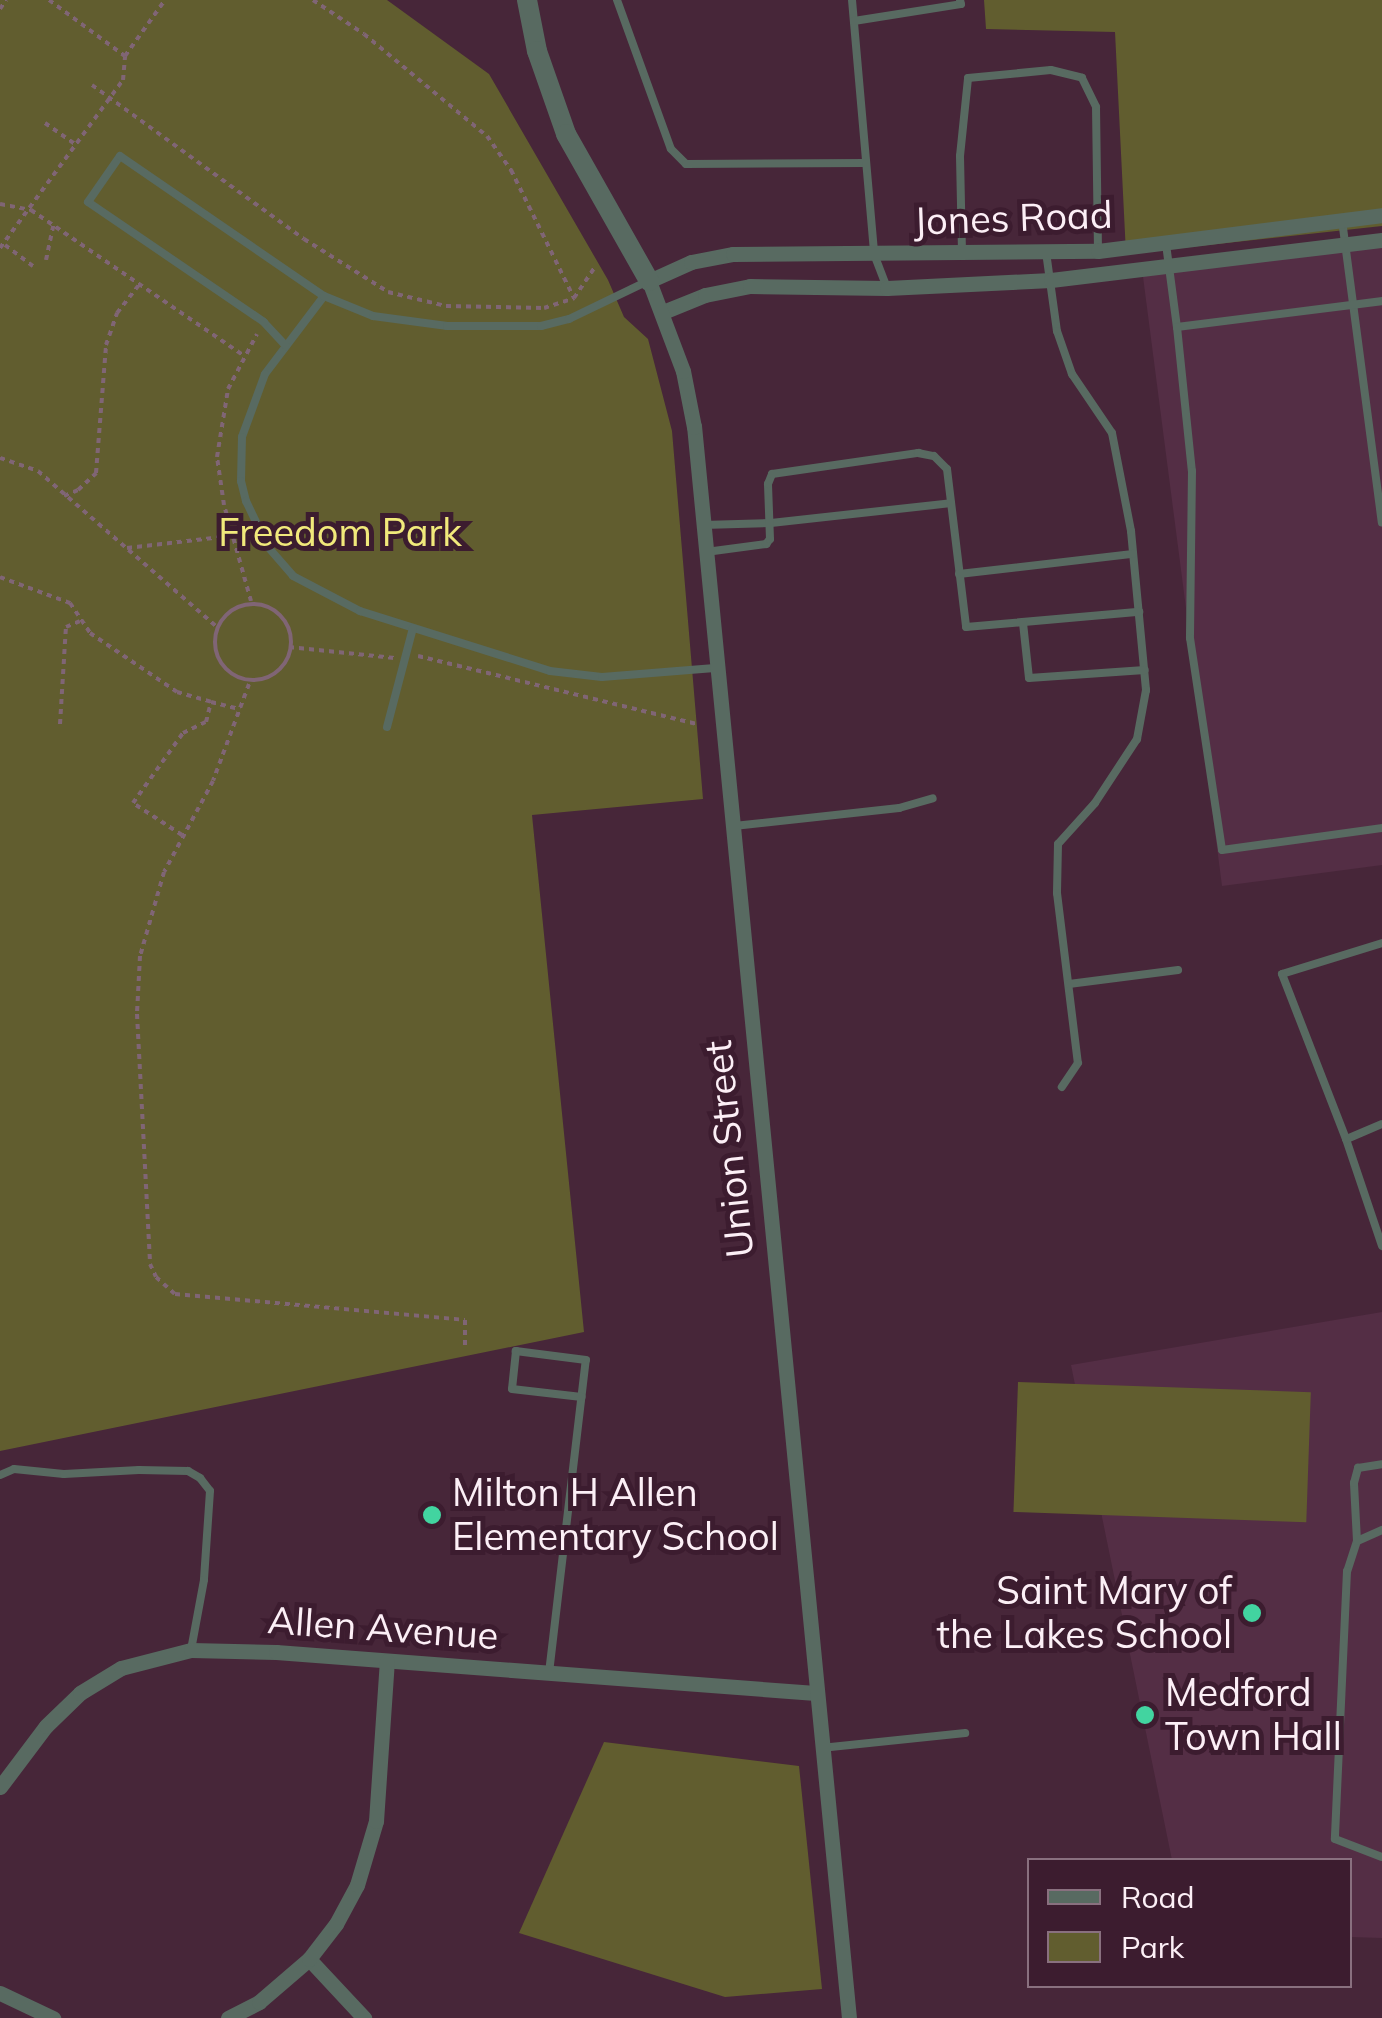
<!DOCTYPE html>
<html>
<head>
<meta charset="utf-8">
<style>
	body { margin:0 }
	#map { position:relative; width:1382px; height:2018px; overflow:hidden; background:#472639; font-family:Mulish,sans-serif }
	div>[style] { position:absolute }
	.built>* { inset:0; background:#542e45 }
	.green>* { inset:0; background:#615d2f; transform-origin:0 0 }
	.path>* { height:4px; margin-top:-2px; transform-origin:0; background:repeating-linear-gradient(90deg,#806575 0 5px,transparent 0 10px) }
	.path>.ring { margin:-2px; padding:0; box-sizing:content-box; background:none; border:4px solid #806575; border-radius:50% }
	.service>* { height:8px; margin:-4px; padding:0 4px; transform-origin:4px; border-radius:4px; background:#586a61 }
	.minor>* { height:15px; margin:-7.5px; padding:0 7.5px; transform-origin:7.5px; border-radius:7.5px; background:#586a61 }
	.tertiary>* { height:20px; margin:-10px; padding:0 10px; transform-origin:10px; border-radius:10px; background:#586a61 }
	.dots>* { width:28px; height:28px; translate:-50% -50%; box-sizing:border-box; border:5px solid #3c1c2f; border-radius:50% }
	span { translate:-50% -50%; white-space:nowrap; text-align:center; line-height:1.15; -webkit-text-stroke:10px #3c1c2f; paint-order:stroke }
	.street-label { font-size:38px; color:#fceff6 }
	.park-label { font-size:38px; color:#f1e97b }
	.poi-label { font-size:38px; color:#fceff6 }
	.left { translate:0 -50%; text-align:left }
	.right { translate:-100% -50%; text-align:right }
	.legend { position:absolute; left:1027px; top:1858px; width:325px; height:130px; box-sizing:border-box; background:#3c1c2f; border:2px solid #89707f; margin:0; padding:12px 18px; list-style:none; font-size:30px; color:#fceff6 }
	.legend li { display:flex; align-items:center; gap:20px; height:50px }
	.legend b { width:50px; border:2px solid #89707f }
</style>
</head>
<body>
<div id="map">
	<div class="built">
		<div style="clip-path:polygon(1382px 240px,1382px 865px,1222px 886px,1142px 269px)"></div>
		<div style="clip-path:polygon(1382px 1312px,1382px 1938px,1350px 1937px,1350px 1860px,1172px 1860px,1071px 1365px)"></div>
	</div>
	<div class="green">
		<div style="clip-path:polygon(0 0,387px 0,489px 74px,608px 280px,624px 317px,648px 339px,672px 431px,703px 799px,532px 815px,584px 1332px,0 1451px)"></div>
		<div style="clip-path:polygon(984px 0,1382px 0,1382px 226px,1126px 254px,1115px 32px,986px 29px)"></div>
		<div style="left:1018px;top:1382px;width:293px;height:130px;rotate:2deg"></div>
		<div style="clip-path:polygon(604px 1742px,799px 1766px,822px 1989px,725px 1997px,519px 1933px)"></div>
	</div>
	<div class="path">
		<div style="left:49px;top:0;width:94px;rotate:36.4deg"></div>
		<div style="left:125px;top:56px;width:69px;rotate:-54.5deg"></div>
		<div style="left:313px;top:0;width:61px;rotate:33.7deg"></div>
		<div style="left:364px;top:34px;width:160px;rotate:39.7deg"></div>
		<div style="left:487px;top:136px;width:42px;rotate:54.8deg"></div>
		<div style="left:511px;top:170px;width:143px;rotate:63.8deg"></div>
		<div style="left:0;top:9px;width:11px;rotate:-56deg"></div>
		<div style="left:92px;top:85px;width:262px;rotate:36deg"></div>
		<div style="left:304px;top:239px;width:99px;rotate:32.2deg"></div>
		<div style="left:388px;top:292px;width:60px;rotate:13.6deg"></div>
		<div style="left:446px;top:306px;width:98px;rotate:1.2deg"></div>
		<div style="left:544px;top:308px;width:32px;rotate:-18deg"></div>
		<div style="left:574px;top:298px;width:37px;rotate:-56deg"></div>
		<div style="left:45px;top:123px;width:38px;rotate:35deg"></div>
		<div style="left:0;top:204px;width:32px;rotate:11deg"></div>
		<div style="left:31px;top:210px;width:257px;rotate:34.4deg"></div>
		<div style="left:5px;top:245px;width:35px;rotate:37deg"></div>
		<div style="left:0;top:248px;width:208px;rotate:-53.8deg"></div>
		<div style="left:123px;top:80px;width:24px;rotate:-85deg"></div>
		<div style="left:46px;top:260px;width:35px;rotate:-78deg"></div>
		<div style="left:0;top:458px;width:40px;rotate:18.9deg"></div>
		<div style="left:38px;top:471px;width:239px;rotate:41.1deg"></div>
		<div style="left:64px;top:496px;width:15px;rotate:-23deg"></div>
		<div style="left:78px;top:490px;width:25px;rotate:-43deg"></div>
		<div style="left:96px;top:473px;width:128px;rotate:-85.5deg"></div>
		<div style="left:106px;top:345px;width:34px;rotate:-71deg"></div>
		<div style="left:117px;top:313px;width:36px;rotate:-52deg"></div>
		<div style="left:127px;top:548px;width:104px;rotate:-6.6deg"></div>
		<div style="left:0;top:577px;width:75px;rotate:20.4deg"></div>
		<div style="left:70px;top:603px;width:36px;rotate:56deg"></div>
		<div style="left:90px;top:633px;width:105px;rotate:34.1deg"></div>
		<div style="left:177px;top:692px;width:35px;rotate:16deg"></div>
		<div style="left:251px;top:601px;width:100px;rotate:-105.7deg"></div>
		<div style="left:224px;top:505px;width:49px;rotate:-98.3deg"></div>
		<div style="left:217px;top:457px;width:69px;rotate:-80.8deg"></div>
		<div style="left:228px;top:389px;width:62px;rotate:-62.2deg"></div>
		<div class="ring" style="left:215px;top:604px;width:72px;height:72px"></div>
		<div style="left:289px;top:647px;width:106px;rotate:6deg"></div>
		<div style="left:418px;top:656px;width:288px;rotate:13.7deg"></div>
		<div style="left:249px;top:684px;width:103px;rotate:110.4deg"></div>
		<div style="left:213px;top:781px;width:103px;rotate:118.3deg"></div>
		<div style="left:164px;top:872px;width:87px;rotate:105.9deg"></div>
		<div style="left:140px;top:956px;width:58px;rotate:93deg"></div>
		<div style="left:137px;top:1014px;width:250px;rotate:87deg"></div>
		<div style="left:150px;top:1264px;width:14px;rotate:65deg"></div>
		<div style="left:156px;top:1277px;width:25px;rotate:42deg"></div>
		<div style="left:175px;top:1294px;width:291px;rotate:5.1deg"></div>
		<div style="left:465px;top:1320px;width:25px;rotate:90deg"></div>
		<div style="left:60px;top:724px;width:97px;rotate:-86.5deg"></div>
		<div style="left:66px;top:627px;width:15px;rotate:-23deg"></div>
		<div style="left:182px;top:835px;width:59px;rotate:-146.9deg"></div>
		<div style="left:133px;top:803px;width:86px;rotate:-54.5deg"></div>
		<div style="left:183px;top:733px;width:25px;rotate:-26deg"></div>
		<div style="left:206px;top:722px;width:21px;rotate:-76deg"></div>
		<div style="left:211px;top:702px;width:30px;rotate:14deg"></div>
	</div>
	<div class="service">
		<div style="left:617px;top:0;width:158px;rotate:70.1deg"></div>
		<div style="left:671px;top:149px;width:21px;rotate:45deg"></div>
		<div style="left:686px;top:164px;width:179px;rotate:-0.3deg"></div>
		<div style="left:852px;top:0;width:255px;rotate:85deg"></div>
		<div style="left:874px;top:254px;width:36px;rotate:69deg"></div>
		<div style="left:854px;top:21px;width:108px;rotate:-9deg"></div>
		<div style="left:961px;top:4px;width:4px;rotate:-104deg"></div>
		<div style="left:1342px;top:220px;width:305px;rotate:82.5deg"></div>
		<div style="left:1166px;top:244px;width:84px;rotate:82.5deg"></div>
		<div style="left:1177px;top:327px;width:207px;rotate:-7.2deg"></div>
		<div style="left:962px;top:252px;width:96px;rotate:-91.2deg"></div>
		<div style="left:960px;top:156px;width:78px;rotate:-84.1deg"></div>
		<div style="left:968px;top:78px;width:83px;rotate:-5.5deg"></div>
		<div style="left:1051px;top:70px;width:32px;rotate:14deg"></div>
		<div style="left:1082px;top:78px;width:32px;rotate:64deg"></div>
		<div style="left:1096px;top:107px;width:142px;rotate:89.2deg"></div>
		<div style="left:1046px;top:252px;width:80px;rotate:82.1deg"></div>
		<div style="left:1057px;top:331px;width:46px;rotate:70.8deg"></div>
		<div style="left:1072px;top:374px;width:71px;rotate:55.9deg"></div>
		<div style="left:1112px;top:433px;width:100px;rotate:79deg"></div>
		<div style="left:1131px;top:531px;width:160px;rotate:84.6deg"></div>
		<div style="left:1146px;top:690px;width:50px;rotate:100.4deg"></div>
		<div style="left:1137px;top:739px;width:77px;rotate:123.3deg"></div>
		<div style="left:1095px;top:803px;width:55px;rotate:132.1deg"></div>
		<div style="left:1058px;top:844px;width:49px;rotate:91.2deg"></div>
		<div style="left:1057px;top:893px;width:171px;rotate:83deg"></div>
		<div style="left:1078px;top:1063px;width:29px;rotate:124deg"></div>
		<div style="left:324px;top:296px;width:98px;rotate:127.1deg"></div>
		<div style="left:265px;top:374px;width:67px;rotate:110.1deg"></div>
		<div style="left:242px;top:437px;width:44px;rotate:91.3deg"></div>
		<div style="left:241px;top:481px;width:21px;rotate:76deg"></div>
		<div style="left:246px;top:501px;width:51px;rotate:64.4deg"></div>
		<div style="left:268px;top:547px;width:38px;rotate:49deg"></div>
		<div style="left:293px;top:576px;width:76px;rotate:27.6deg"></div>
		<div style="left:360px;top:611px;width:199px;rotate:17.5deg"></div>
		<div style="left:550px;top:671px;width:52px;rotate:6.6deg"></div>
		<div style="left:602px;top:677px;width:113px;rotate:-4.6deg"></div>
		<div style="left:1177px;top:327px;width:145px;rotate:84.1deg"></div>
		<div style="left:1192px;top:471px;width:167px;rotate:90.7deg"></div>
		<div style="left:1190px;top:638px;width:214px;rotate:81.4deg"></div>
		<div style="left:1222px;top:850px;width:162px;rotate:-7.8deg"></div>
		<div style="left:286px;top:346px;width:33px;rotate:-133deg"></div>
		<div style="left:264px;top:322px;width:213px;rotate:-145.7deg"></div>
		<div style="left:88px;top:202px;width:56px;rotate:-55.2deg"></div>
		<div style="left:120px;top:156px;width:247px;rotate:34.5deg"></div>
		<div style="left:324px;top:296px;width:53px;rotate:22.2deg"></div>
		<div style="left:373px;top:316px;width:75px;rotate:7.7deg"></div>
		<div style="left:447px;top:326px;width:94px"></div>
		<div style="left:541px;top:326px;width:29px;rotate:-14deg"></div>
		<div style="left:569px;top:319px;width:85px;rotate:-25.7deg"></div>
		<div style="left:703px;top:525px;width:68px;rotate:-1.7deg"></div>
		<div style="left:771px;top:523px;width:181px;rotate:-6.3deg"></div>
		<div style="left:706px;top:552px;width:61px;rotate:-7.6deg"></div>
		<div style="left:766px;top:544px;width:6px;rotate:-51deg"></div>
		<div style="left:770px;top:539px;width:55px;rotate:-92.1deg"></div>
		<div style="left:768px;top:484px;width:11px;rotate:-68deg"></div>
		<div style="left:772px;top:474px;width:148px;rotate:-8.2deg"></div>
		<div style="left:918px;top:453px;width:16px;rotate:11deg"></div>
		<div style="left:934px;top:456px;width:18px;rotate:45deg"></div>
		<div style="left:947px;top:469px;width:159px;rotate:83.1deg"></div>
		<div style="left:966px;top:627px;width:174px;rotate:-5deg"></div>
		<div style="left:959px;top:574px;width:175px;rotate:-6.6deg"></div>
		<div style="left:1023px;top:623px;width:55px;rotate:83.8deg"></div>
		<div style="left:1029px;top:678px;width:116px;rotate:-3.9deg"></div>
		<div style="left:387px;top:727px;width:102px;rotate:-75.3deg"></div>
		<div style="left:734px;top:826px;width:166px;rotate:-6.2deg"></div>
		<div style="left:899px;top:808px;width:35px;rotate:-16deg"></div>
		<div style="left:1069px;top:984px;width:110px;rotate:-7.3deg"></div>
		<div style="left:1382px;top:1124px;width:39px;rotate:157deg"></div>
		<div style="left:1346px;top:1139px;width:113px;rotate:71.4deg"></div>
		<div style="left:1346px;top:1139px;width:177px;rotate:-111.2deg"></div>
		<div style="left:1282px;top:974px;width:105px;rotate:-17.2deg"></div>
		<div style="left:0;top:1475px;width:15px;rotate:-23deg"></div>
		<div style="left:14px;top:1469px;width:50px;rotate:5.7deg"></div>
		<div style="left:64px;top:1474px;width:75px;rotate:-3.1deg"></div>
		<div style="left:139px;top:1470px;width:49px;rotate:1.2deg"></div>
		<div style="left:188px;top:1471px;width:14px;rotate:30deg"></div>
		<div style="left:200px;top:1478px;width:16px;rotate:52deg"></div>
		<div style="left:210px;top:1491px;width:89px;rotate:93.9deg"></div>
		<div style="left:204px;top:1580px;width:71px;rotate:100.5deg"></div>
		<div style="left:1382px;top:1530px;width:27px;rotate:156deg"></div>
		<div style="left:1357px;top:1541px;width:32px;rotate:108deg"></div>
		<div style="left:1347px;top:1571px;width:268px;rotate:92.6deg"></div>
		<div style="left:1335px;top:1839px;width:50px;rotate:21deg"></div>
		<div style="left:1357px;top:1541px;width:58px;rotate:-93deg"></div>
		<div style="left:1354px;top:1483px;width:16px;rotate:-75deg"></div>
		<div style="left:1358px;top:1468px;width:24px;rotate:-9deg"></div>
		<div style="left:549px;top:1673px;width:315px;rotate:-83.3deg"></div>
		<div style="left:586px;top:1360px;width:71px;rotate:-172.7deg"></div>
		<div style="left:516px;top:1351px;width:38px;rotate:96deg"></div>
		<div style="left:512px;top:1389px;width:70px;rotate:6.5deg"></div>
		<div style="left:821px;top:1748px;width:145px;rotate:-5.9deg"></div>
	</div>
	<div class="minor">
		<div style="left:663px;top:312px;width:45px;rotate:-22deg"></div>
		<div style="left:705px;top:295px;width:46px;rotate:-11.3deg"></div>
		<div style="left:750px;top:286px;width:137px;rotate:0.8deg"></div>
		<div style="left:887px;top:288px;width:164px;rotate:-2.8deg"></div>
		<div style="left:1051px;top:280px;width:333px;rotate:-6.9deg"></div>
		<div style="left:0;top:1787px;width:76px;rotate:-53deg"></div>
		<div style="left:46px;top:1726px;width:47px;rotate:-44.1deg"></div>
		<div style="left:80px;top:1693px;width:48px;rotate:-31.4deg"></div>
		<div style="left:121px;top:1668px;width:72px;rotate:-14.4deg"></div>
		<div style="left:191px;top:1650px;width:85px;rotate:1.3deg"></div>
		<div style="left:276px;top:1652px;width:541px;rotate:4.35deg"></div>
		<div style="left:309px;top:1959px;width:81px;rotate:47deg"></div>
		<div style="left:0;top:1993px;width:59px;rotate:25.3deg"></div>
		<div style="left:228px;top:2018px;width:35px;rotate:-27deg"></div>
		<div style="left:259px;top:2002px;width:66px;rotate:-40.7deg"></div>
		<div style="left:309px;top:1959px;width:44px;rotate:-52.4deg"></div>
		<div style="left:336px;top:1924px;width:44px;rotate:-61.7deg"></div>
		<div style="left:357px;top:1885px;width:67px;rotate:-73.5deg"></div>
		<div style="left:376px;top:1821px;width:160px;rotate:-86.1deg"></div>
		<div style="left:849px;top:2018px;width:1599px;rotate:-95.56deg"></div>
		<div style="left:694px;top:427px;width:57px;rotate:-101.1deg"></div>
		<div style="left:683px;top:371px;width:96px;rotate:-110.7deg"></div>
		<div style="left:649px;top:281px;width:46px;rotate:-24.3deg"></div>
		<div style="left:691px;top:262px;width:43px;rotate:-10.8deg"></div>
		<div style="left:733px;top:254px;width:365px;rotate:-0.5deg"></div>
		<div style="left:1098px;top:251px;width:286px;rotate:-7.2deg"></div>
	</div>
	<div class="tertiary">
		<div style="left:527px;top:0;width:52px;rotate:78.9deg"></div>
		<div style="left:537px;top:51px;width:88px;rotate:70.7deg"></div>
		<div style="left:566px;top:134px;width:169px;rotate:60.5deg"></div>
	</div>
	<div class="dots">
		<div style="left:432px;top:1515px;background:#42d4a0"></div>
		<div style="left:1252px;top:1613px;background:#42d4a0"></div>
		<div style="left:1145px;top:1715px;background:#42d4a0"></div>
	</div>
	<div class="street-label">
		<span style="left:1013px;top:218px;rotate:-2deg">Jones Road</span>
		<span style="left:729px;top:1149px;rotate:-96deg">Union Street</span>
		<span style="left:383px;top:1628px;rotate:4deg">Allen Avenue</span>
	</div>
	<div class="park-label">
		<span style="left:340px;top:533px">Freedom Park</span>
	</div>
	<div class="poi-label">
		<span class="left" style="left:452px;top:1515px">Milton H Allen<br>Elementary School</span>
		<span class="right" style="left:1232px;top:1613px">Saint Mary of<br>the Lakes School</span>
		<span class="left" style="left:1165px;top:1715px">Medford<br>Town Hall</span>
	</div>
	<ul class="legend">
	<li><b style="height:12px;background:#586a61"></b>Road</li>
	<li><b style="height:28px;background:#615d2f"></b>Park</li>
	</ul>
</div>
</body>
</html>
